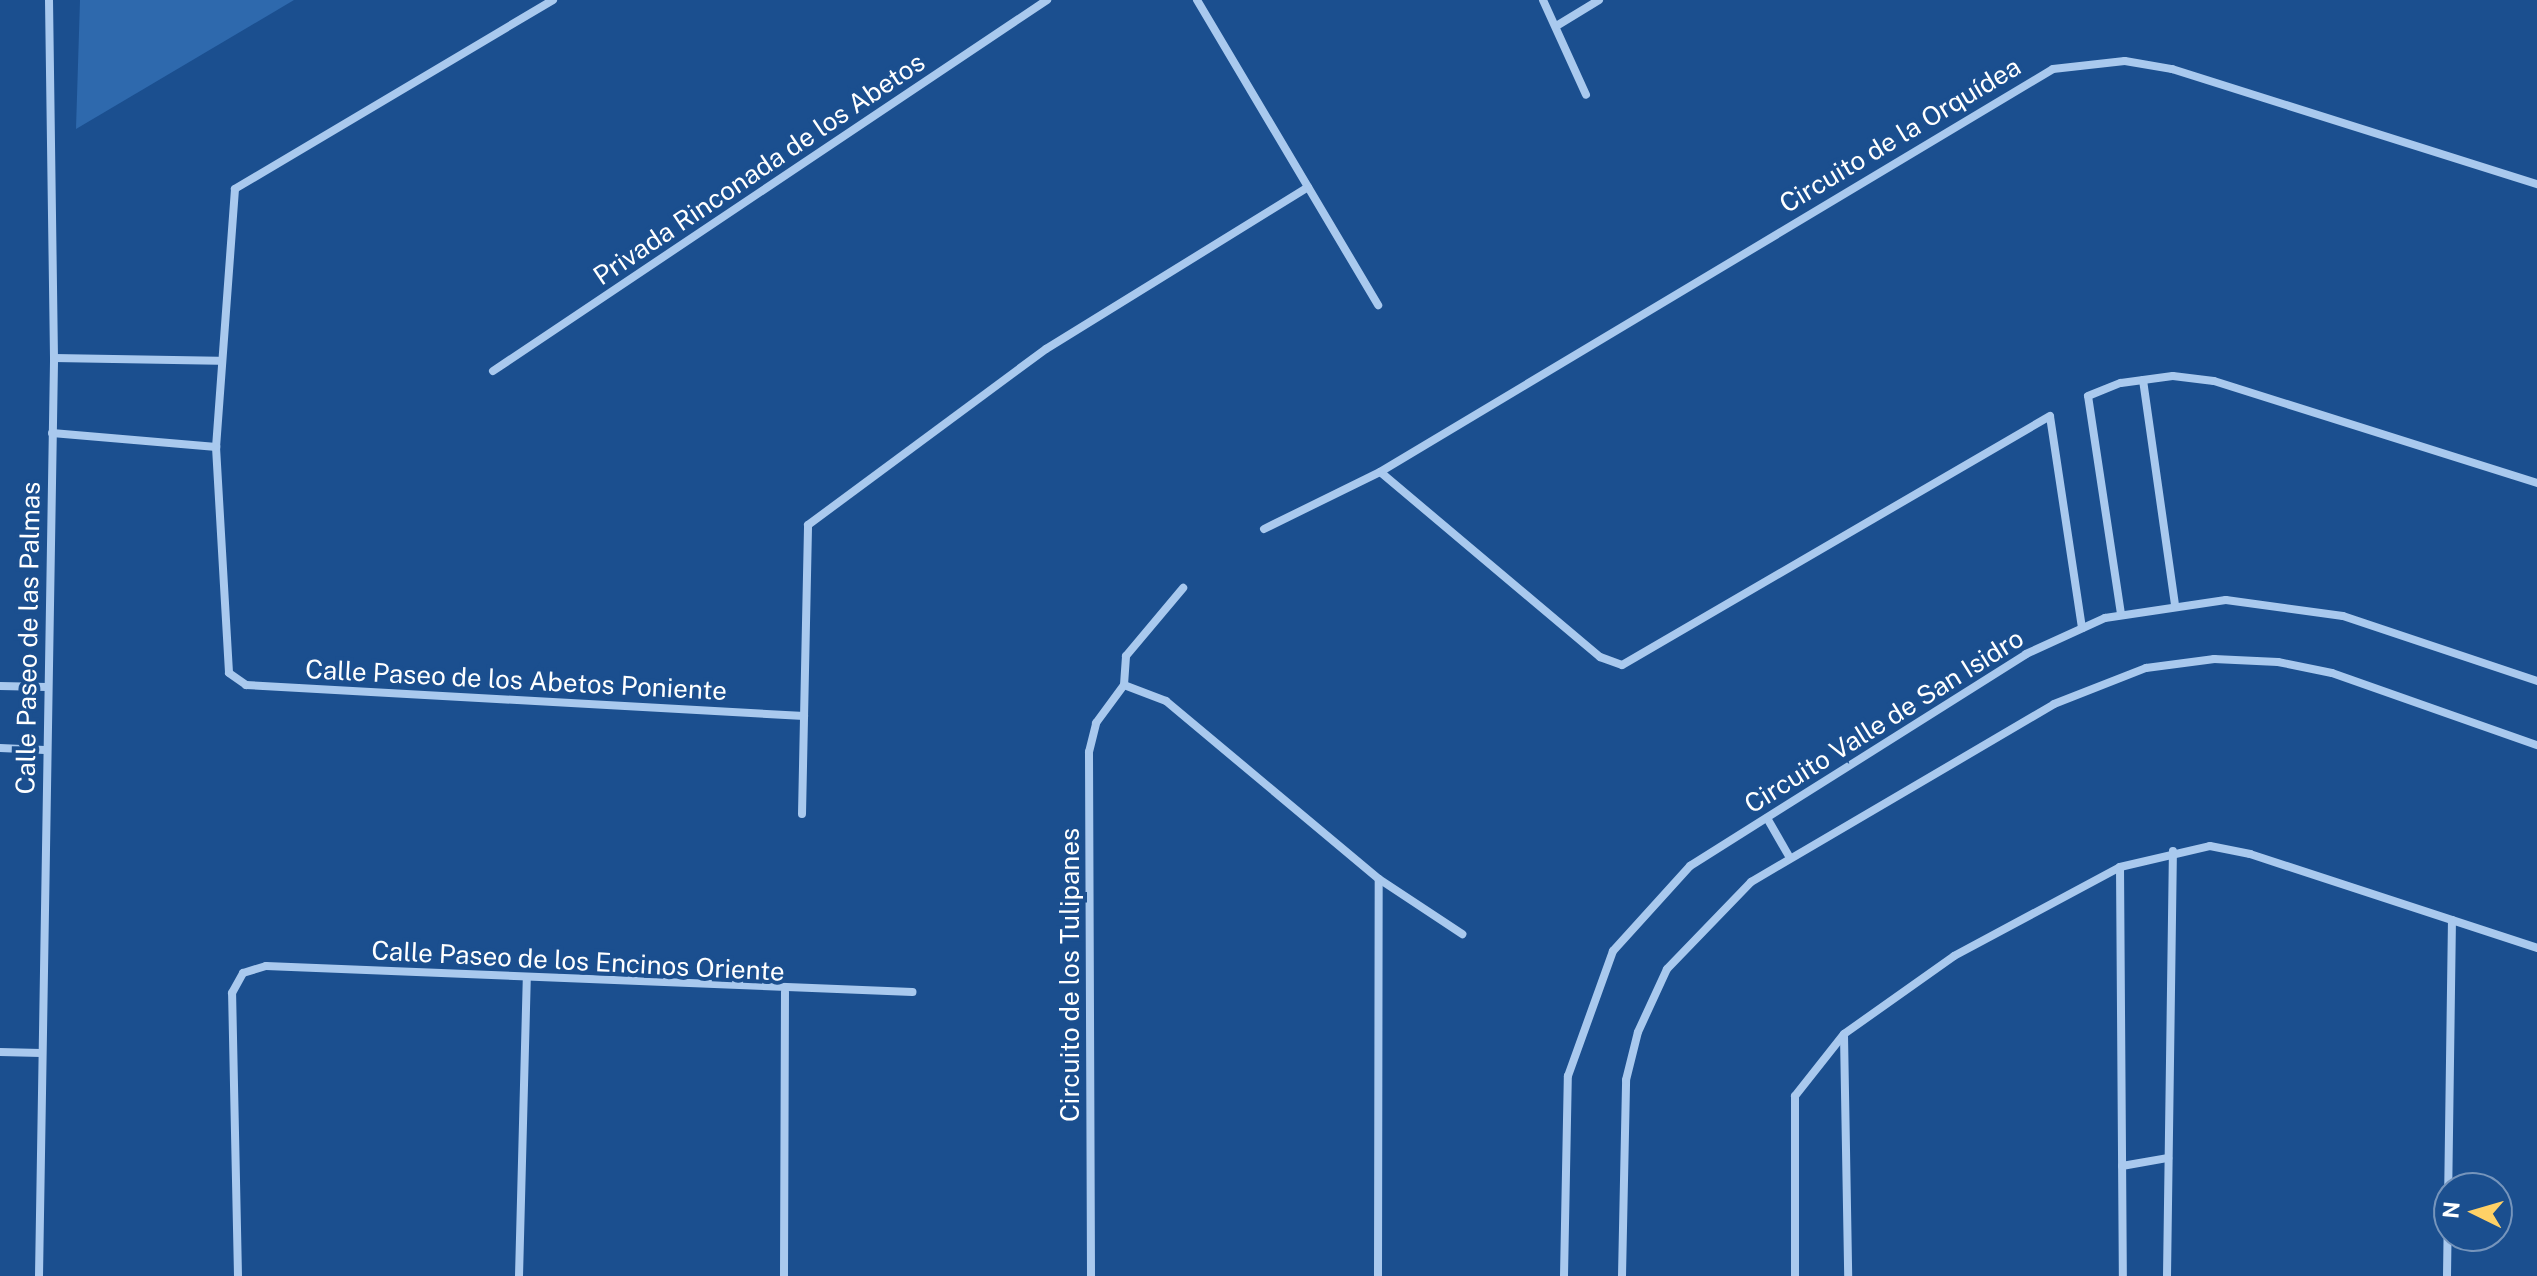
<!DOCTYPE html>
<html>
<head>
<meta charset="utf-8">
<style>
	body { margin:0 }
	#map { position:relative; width:2537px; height:1276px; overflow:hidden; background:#1b4f8f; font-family:"Public Sans",sans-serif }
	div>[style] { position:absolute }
	.green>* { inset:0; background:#2e69ad }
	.minor>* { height:8px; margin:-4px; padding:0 4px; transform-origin:4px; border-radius:4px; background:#a9c9ee }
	span { translate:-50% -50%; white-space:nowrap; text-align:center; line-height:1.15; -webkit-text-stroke:8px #1b4f8f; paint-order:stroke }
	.street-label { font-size:26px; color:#fff }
	.north { position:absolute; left:2433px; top:1172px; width:80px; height:80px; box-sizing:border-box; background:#1b4f8f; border:2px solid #7695bc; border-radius:50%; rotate:275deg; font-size:22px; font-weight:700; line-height:32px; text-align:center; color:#fff }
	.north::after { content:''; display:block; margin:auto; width:28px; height:36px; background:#ffd166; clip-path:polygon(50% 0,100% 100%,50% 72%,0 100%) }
</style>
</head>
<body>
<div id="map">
	<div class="green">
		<div style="clip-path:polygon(80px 0,294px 0,76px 129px)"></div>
	</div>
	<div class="minor">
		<div style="left:553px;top:0;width:370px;rotate:149.3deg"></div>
		<div style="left:235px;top:189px;width:259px;rotate:94.2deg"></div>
		<div style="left:216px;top:447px;width:226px;rotate:86.7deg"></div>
		<div style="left:229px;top:673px;width:21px;rotate:35deg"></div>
		<div style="left:246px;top:685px;width:559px;rotate:3.18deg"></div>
		<div style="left:1197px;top:0;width:355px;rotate:59.3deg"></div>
		<div style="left:1543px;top:0;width:104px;rotate:65.6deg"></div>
		<div style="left:1558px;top:25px;width:48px;rotate:-31.4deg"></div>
		<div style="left:54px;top:358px;width:164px;rotate:1deg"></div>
		<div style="left:493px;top:371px;width:667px;rotate:-33.81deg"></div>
		<div style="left:2143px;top:380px;width:226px;rotate:81.9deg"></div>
		<div style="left:52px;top:433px;width:165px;rotate:4.9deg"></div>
		<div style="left:1264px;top:529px;width:129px;rotate:-26.2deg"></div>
		<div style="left:2121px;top:614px;width:220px;rotate:-98.6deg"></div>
		<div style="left:2088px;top:396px;width:35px;rotate:-22deg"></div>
		<div style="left:2121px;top:383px;width:52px;rotate:-7.7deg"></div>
		<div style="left:2173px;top:376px;width:41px;rotate:7deg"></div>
		<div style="left:2214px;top:381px;width:339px;rotate:17.5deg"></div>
		<div style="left:2082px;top:628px;width:214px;rotate:-98.6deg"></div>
		<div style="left:2050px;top:416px;width:495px;rotate:149.8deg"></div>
		<div style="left:1622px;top:665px;width:23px;rotate:-160deg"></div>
		<div style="left:1600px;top:657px;width:287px;rotate:-139.9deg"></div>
		<div style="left:1380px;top:472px;width:784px;rotate:-30.91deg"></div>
		<div style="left:2053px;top:69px;width:72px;rotate:-6.3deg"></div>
		<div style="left:2125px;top:61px;width:48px;rotate:9.7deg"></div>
		<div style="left:2172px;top:69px;width:383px;rotate:17.5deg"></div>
		<div style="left:1124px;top:685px;width:29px;rotate:-86deg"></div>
		<div style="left:1126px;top:656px;width:89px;rotate:-50deg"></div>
		<div style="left:0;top:686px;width:47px;rotate:1.2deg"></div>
		<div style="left:0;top:748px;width:45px;rotate:2.5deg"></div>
		<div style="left:802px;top:814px;width:289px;rotate:-88.8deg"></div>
		<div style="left:808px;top:525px;width:296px;rotate:-36.5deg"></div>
		<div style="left:1046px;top:349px;width:308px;rotate:-31.7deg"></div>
		<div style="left:1767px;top:818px;width:46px;rotate:60.1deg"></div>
		<div style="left:2120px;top:867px;width:409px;rotate:89.6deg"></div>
		<div style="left:1844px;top:1035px;width:241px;rotate:89deg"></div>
		<div style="left:0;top:1052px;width:41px;rotate:1.4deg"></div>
		<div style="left:2122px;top:1166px;width:47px;rotate:-9.9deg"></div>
		<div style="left:39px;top:1276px;width:918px;rotate:-89.06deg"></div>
		<div style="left:54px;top:358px;width:358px;rotate:-90.8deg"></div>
		<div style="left:238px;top:1276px;width:283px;rotate:-91.2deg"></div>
		<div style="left:232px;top:993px;width:23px;rotate:-61deg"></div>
		<div style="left:243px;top:973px;width:24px;rotate:-17deg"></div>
		<div style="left:266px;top:966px;width:647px;rotate:2.3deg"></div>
		<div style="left:519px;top:1276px;width:297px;rotate:-88.5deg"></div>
		<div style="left:784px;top:1276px;width:284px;rotate:-89.8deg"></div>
		<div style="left:1091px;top:1276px;width:524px;rotate:-90.22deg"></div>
		<div style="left:1089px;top:752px;width:30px;rotate:-76deg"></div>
		<div style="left:1096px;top:723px;width:47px;rotate:-53.6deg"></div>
		<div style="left:1124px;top:685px;width:45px;rotate:20.9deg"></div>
		<div style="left:1166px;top:701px;width:278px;rotate:39.9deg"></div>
		<div style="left:1379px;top:879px;width:100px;rotate:33.5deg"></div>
		<div style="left:1378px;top:1276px;width:397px;rotate:-89.9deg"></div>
		<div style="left:1564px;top:1276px;width:200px;rotate:-88.9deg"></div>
		<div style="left:1568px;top:1076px;width:133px;rotate:-70.2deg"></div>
		<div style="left:1613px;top:951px;width:115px;rotate:-47.8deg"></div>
		<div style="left:1690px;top:866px;width:397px;rotate:-32.2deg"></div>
		<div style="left:2026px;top:654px;width:87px;rotate:-24.5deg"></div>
		<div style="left:2105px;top:618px;width:122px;rotate:-8.5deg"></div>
		<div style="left:2226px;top:600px;width:118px;rotate:7.8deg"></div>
		<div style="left:2343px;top:616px;width:205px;rotate:18.5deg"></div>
		<div style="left:1622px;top:1276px;width:196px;rotate:-88.8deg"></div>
		<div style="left:1626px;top:1080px;width:49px;rotate:-76deg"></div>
		<div style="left:1638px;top:1032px;width:69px;rotate:-65.3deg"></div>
		<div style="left:1667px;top:969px;width:121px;rotate:-46deg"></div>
		<div style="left:1751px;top:882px;width:351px;rotate:-30.4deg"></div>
		<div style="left:2054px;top:704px;width:99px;rotate:-21.4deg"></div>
		<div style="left:2146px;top:668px;width:69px;rotate:-7.5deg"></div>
		<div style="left:2214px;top:659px;width:64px;rotate:2.7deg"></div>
		<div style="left:2278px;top:662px;width:55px;rotate:11.5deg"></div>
		<div style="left:2332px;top:673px;width:217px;rotate:19.4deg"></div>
		<div style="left:1795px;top:1276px;width:180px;rotate:-90deg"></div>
		<div style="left:1795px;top:1096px;width:79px;rotate:-51.7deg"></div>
		<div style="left:1844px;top:1034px;width:135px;rotate:-35.3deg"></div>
		<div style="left:1954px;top:956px;width:188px;rotate:-28.2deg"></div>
		<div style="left:2120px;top:867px;width:92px;rotate:-13.1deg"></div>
		<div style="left:2210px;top:846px;width:41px;rotate:11.3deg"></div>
		<div style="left:2250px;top:854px;width:302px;rotate:18.1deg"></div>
		<div style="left:2167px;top:1276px;width:425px;rotate:-89.2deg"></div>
		<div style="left:2447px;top:1276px;width:356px;rotate:-89.2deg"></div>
	</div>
	<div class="street-label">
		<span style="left:1900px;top:135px;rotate:-31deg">Circuito de la Orquídea</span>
		<span style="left:759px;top:169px;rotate:-34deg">Privada Rinconada de los Abetos</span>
		<span style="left:28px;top:638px;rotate:-89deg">Calle Paseo de las Palmas</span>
		<span style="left:516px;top:680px;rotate:3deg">Calle Paseo de los Abetos Poniente</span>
		<span style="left:1884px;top:721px;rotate:-32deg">Circuito Valle de San Isidro</span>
		<span style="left:578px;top:961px;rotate:3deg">Calle Paseo de los Encinos Oriente</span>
		<span style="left:1070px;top:975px;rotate:-90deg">Circuito de los Tulipanes</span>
	</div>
	<div class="north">N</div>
</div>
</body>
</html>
